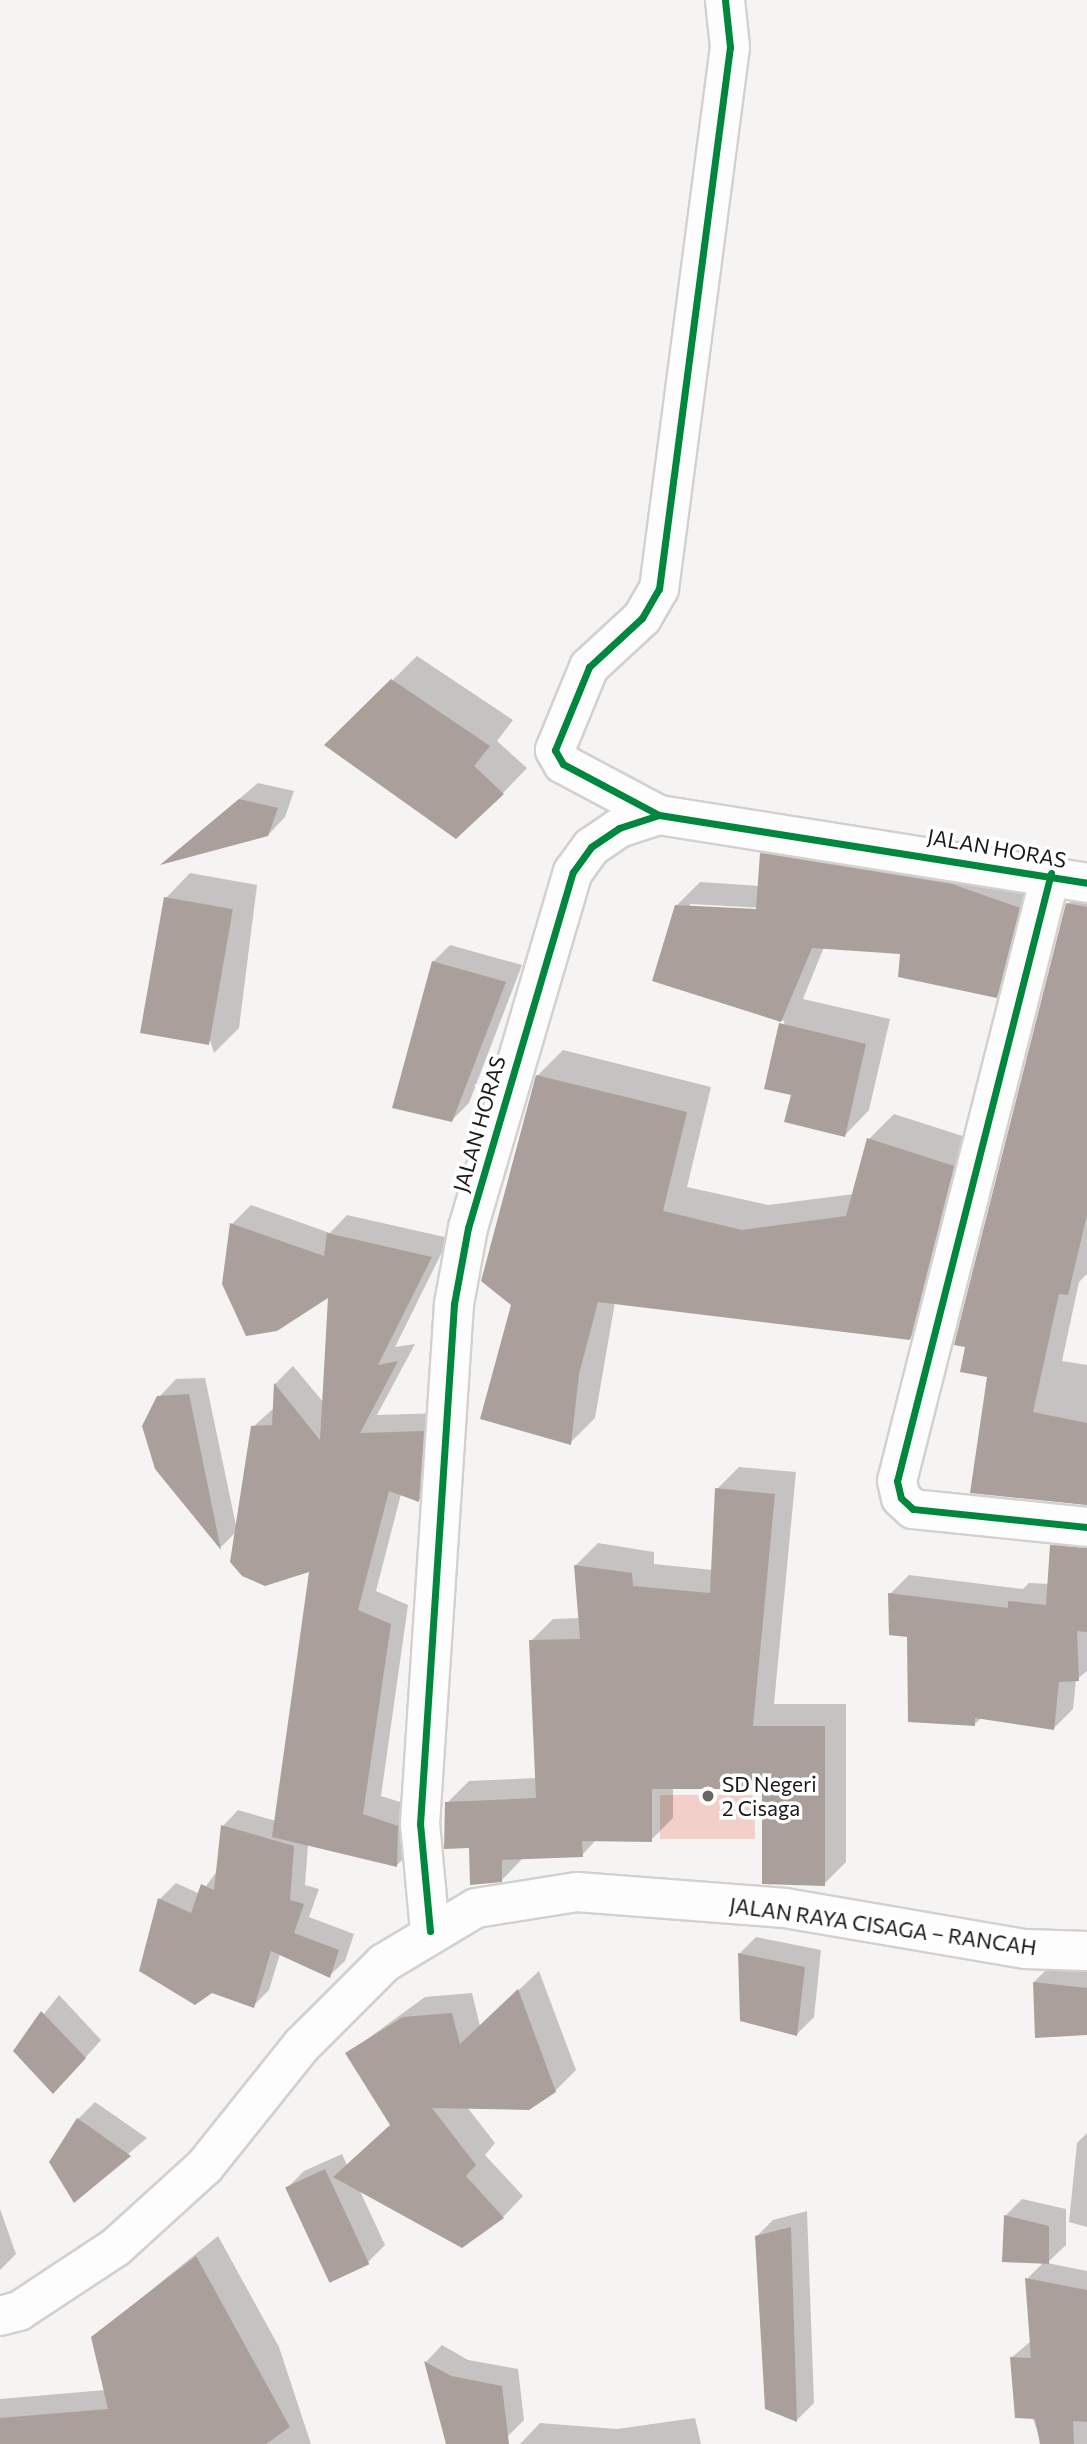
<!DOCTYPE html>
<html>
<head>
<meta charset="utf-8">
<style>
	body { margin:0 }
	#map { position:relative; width:1087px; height:2444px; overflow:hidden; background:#f6f4f3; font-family:Commissioner,sans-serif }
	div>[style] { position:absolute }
	.green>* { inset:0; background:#f2d0c9; transform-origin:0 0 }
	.shadow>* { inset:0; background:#0003 }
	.building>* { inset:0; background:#ab9f9c; transform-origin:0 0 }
	.roads { filter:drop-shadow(2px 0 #d3d1d0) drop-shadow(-2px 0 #d3d1d0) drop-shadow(0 2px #d3d1d0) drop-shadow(0 -2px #d3d1d0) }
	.street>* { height:38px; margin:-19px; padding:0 19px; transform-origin:19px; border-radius:19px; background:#fefdfd }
	.secondary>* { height:38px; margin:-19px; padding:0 19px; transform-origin:19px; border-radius:19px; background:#fefdfd }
	.cycleway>* { height:7px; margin:-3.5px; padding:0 3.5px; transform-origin:3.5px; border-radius:3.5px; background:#00873e }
	.dots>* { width:19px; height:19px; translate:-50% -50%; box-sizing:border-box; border:4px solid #fff; border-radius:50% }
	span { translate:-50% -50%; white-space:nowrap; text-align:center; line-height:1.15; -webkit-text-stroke:7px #fff; paint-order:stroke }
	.street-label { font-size:21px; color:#1b1919 }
	.poi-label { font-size:21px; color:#1b1919 }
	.left { translate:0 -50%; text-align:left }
</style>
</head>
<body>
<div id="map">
	<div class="green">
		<div style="left:660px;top:1795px;width:95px;height:44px"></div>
	</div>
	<div class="shadow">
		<div style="clip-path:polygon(417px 656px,513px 720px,497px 741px,527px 768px,503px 793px,327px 745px)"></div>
		<div style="clip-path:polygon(258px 783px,294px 791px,285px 817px,268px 835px,165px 861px)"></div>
		<div style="clip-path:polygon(evenodd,785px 831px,1042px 885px,1020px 972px,996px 996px,902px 952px,824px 947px,803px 999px,890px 1019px,869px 1110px,845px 1135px,793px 1094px,784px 1021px,654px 980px,676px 906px,700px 882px,760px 886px,762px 854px,785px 831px,690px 904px,765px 908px,765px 912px,690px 907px,690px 904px)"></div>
		<div style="clip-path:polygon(190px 873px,257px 885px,239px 1028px,214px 1053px,166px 898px)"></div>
		<div style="clip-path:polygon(1087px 884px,1087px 1274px,1079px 1282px,1062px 1361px,1087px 1365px,1087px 1505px,972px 1491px,1068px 904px)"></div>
		<div style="clip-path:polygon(450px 945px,522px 965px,469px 1103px,452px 1120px,433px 962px)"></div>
		<div style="clip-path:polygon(563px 1050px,711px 1087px,687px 1187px,768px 1205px,854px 1194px,869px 1139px,894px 1114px,978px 1141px,935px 1312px,910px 1338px,615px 1302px,595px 1418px,570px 1443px,513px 1304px,538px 1075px)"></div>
		<div style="clip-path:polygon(251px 1205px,330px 1233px,347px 1215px,449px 1238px,395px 1347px,415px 1344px,377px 1415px,442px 1413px,437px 1482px,419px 1500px,401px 1494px,376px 1591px,408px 1605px,381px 1796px,416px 1807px,416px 1846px,397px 1865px,308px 1844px,305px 1885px,319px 1889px,309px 1917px,354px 1934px,345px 1961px,329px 1976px,280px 1954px,269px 1990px,253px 2006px,141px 1970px,160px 1899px,176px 1883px,200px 1894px,218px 1870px,223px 1826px,238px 1810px,276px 1821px,311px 1570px,237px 1531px,221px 1547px,157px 1468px,159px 1397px,176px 1379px,205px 1378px,237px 1530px,253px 1427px,274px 1408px,275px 1384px,293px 1366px,324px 1403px,330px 1295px,232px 1224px)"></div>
		<div style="clip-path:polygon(739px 1467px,796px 1472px,774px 1704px,846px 1704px,846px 1862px,824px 1884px,764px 1788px,673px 1788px,673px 1818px,651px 1840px,597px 1839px,582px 1855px,524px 1857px,502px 1880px,471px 1846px,447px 1803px,469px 1781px,537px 1778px,531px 1641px,553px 1619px,580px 1618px,576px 1565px,598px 1543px,654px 1552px,654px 1564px,713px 1570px,717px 1489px)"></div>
		<div style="clip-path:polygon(1072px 1526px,1087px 1528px,1087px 1671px,1076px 1680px,1073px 1709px,1053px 1729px,982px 1717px,974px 1725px,909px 1636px,890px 1594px,909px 1575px,1023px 1589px,1029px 1583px,1049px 1584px,1052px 1546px)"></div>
		<div style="clip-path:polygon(756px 1937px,821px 1950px,814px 2017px,797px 2034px,739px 1954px)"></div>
		<div style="clip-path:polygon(1051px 1965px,1087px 1969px,1087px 2034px,1034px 1982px)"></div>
		<div style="clip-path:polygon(539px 1971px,576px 2070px,555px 2091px,467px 2107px,495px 2143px,485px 2155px,523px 2196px,503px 2217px,359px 2189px,385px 2245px,368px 2262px,287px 2188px,304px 2171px,342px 2154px,347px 2165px,392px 2124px,348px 2053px,425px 1997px,472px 1993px,480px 2026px)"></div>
		<div style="clip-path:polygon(59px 1995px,101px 2040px,70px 2075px,15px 2051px)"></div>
		<div style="clip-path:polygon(95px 2102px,147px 2138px,74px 2200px,78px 2119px)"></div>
		<div style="clip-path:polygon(1087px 2133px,1087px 2227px,1069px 2222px,1077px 2143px)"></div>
		<div style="clip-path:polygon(1022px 2199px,1066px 2209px,1066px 2245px,1047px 2263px,1087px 2271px,1087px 2444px,1042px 2444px,1011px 2358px,1031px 2341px,1027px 2279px,1044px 2262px,1005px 2216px)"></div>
		<div style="clip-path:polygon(0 2209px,16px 2254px,0 2270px)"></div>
		<div style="clip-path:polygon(807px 2211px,814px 2403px,797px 2420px,756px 2237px,773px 2220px)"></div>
		<div style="clip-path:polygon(218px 2236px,279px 2347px,311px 2444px,0 2444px,0 2399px,105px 2390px,93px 2337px)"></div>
		<div style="clip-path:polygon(442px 2345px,468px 2360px,518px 2369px,524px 2420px,507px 2437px,493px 2444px,447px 2444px,426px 2362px)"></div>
		<div style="clip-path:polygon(695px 2418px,701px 2444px,520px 2444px,540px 2423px,617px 2429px)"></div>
	</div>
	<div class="building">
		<div style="clip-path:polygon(391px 679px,490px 746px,474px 766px,504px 794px,456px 839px,324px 745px)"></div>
		<div style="clip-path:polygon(239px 799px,278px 808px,268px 836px,160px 865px)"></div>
		<div style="clip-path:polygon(760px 853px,952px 884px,1020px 908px,997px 998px,898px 977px,900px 954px,812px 948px,781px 1022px,652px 981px,675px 905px,756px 909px)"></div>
		<div style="left:164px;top:897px;width:70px;height:138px;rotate:10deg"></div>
		<div style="clip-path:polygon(1066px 903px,1087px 907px,1087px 1215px,1068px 1295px,1059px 1294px,1033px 1412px,1087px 1423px,1087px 1505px,970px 1493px,987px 1377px,960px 1372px,965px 1347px,954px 1345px)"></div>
		<div style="clip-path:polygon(432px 961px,506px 982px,452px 1122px,392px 1108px)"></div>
		<div style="clip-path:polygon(779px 1023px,866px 1044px,845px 1137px,784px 1122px,791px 1095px,764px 1089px)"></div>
		<div style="clip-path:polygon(536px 1075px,687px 1112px,663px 1211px,742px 1230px,846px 1216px,867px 1138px,954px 1166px,910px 1340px,598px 1302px,579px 1374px,571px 1445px,480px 1419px,511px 1305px,481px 1281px)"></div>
		<div style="clip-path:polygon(230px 1223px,324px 1256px,327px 1233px,432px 1257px,378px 1365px,398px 1361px,360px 1433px,424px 1431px,419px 1502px,389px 1491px,358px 1610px,391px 1624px,363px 1814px,398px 1826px,397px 1867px,272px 1837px,309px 1572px,265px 1586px,242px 1576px,230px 1562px,251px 1426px,272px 1425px,274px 1383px,320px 1440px,328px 1298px,277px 1331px,246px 1336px,222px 1284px)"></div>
		<div style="clip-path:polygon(189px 1394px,221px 1550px,155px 1469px,142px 1426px,157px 1396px)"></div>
		<div style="clip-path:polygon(715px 1488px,775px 1494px,753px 1726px,825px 1726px,825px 1886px,762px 1884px,762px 1789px,652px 1789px,652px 1842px,582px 1841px,583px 1857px,502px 1860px,502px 1882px,470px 1885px,469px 1848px,444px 1849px,445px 1802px,536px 1798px,529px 1640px,580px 1639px,574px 1565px,632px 1573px,633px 1586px,710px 1593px)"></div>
		<div style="clip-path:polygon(1050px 1545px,1087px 1548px,1087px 1632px,1077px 1631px,1079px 1681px,1059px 1682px,1054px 1730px,975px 1718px,975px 1726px,908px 1722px,907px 1637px,889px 1635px,888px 1593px,1008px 1608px,1008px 1601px,1046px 1605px)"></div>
		<div style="clip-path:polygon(221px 1825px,294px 1846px,290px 1900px,304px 1904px,294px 1933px,339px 1950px,330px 1978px,271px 1951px,254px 2008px,212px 1993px,195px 2005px,139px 1971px,158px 1898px,191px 1913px,201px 1884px,214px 1890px)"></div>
		<div style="clip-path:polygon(738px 1953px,805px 1967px,797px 2036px,740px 2021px)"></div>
		<div style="clip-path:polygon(1033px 1982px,1087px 1988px,1087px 2035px,1035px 2038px)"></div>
		<div style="clip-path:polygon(518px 1989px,556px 2092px,529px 2110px,432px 2108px,476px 2165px,466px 2176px,504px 2218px,462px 2248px,333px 2177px,390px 2125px,345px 2053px,403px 2017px,452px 2013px,460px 2044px)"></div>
		<div style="clip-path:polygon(41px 2011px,86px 2058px,53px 2094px,13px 2051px)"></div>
		<div style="clip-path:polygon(77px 2118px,131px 2156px,74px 2203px,49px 2162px)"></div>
		<div style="left:325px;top:2169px;width:105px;height:44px;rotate:65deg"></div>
		<div style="clip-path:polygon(1004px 2215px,1049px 2226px,1049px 2264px,1002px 2262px)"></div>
		<div style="clip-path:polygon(791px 2227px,797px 2422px,765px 2409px,755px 2236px)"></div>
		<div style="clip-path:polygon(196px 2256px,290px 2427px,266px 2444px,0 2444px,0 2418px,108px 2409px,91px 2337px)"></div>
		<div style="clip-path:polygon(1025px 2278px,1087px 2290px,1087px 2422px,1073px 2421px,1074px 2444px,1040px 2444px,1035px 2419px,1015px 2418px,1010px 2357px,1031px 2358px)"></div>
		<div style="clip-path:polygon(424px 2361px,451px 2376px,502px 2386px,509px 2444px,446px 2444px)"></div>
	</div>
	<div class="roads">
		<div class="street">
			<div style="left:659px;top:815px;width:109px;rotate:-152deg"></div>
			<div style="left:563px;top:764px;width:16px;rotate:-120deg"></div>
			<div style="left:555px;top:750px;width:90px;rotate:-67.7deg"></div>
			<div style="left:589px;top:667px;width:72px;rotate:-42.8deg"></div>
			<div style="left:642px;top:618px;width:34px;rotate:-60deg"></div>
			<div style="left:659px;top:589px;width:547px;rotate:-82.54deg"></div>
			<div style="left:730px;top:47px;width:47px;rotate:-96.1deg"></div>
			<div style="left:1051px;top:873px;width:627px;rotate:104.21deg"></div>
			<div style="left:897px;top:1481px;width:17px;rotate:77deg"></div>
			<div style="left:901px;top:1498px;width:16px;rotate:43deg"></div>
			<div style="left:913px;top:1509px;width:175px;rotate:5.9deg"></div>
			<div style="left:430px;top:1931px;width:107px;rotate:-95.3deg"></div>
			<div style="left:420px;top:1824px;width:521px;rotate:-86.26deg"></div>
			<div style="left:454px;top:1304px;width:77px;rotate:-79.6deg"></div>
			<div style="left:468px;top:1228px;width:371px;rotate:-73.6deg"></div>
			<div style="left:573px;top:872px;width:31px;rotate:-54deg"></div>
			<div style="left:591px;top:847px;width:34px;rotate:-34deg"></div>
			<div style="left:619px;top:828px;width:42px;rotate:-18deg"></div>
			<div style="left:659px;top:815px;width:433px;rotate:9deg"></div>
		</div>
		<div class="secondary">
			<div style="left:0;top:2316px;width:20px;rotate:-15deg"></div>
			<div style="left:19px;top:2311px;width:116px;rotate:-33.4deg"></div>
			<div style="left:116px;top:2247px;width:120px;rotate:-42.3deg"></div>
			<div style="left:205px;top:2166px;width:155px;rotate:-51.3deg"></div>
			<div style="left:302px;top:2045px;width:116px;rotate:-45deg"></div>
			<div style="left:384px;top:1963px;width:107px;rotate:-30.9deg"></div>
			<div style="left:476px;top:1908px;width:102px;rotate:-9deg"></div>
			<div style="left:577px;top:1892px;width:209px;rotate:4.4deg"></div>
			<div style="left:785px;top:1908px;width:244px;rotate:9.7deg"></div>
			<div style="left:1026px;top:1949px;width:61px;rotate:1.9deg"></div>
		</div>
	</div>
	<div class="cycleway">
		<div style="left:659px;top:815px;width:109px;rotate:-152deg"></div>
		<div style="left:563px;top:764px;width:16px;rotate:-120deg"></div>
		<div style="left:555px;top:750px;width:90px;rotate:-67.7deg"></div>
		<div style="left:589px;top:667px;width:72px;rotate:-42.8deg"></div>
		<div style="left:642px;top:618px;width:34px;rotate:-60deg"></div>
		<div style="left:659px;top:589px;width:547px;rotate:-82.54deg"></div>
		<div style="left:730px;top:47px;width:47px;rotate:-96.1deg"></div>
		<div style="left:1051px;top:873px;width:627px;rotate:104.21deg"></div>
		<div style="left:897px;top:1481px;width:17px;rotate:77deg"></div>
		<div style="left:901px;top:1498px;width:16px;rotate:43deg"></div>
		<div style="left:913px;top:1509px;width:175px;rotate:5.9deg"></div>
		<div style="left:430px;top:1931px;width:107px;rotate:-95.3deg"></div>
		<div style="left:420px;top:1824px;width:521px;rotate:-86.26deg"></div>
		<div style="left:454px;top:1304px;width:77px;rotate:-79.6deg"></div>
		<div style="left:468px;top:1228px;width:371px;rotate:-73.6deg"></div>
		<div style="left:573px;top:872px;width:31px;rotate:-54deg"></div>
		<div style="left:591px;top:847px;width:34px;rotate:-34deg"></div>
		<div style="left:619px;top:828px;width:42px;rotate:-18deg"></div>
		<div style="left:659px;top:815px;width:433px;rotate:9deg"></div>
	</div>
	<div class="dots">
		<div style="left:708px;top:1796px;background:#686665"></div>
	</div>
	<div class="street-label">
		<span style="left:997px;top:848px;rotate:10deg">JALAN HORAS</span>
		<span style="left:479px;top:1124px;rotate:-74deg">JALAN HORAS</span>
		<span style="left:883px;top:1926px;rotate:8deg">JALAN RAYA CISAGA – RANCAH</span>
	</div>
	<div class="poi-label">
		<span class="left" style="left:722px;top:1796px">SD Negeri<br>2 Cisaga</span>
	</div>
</div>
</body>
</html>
